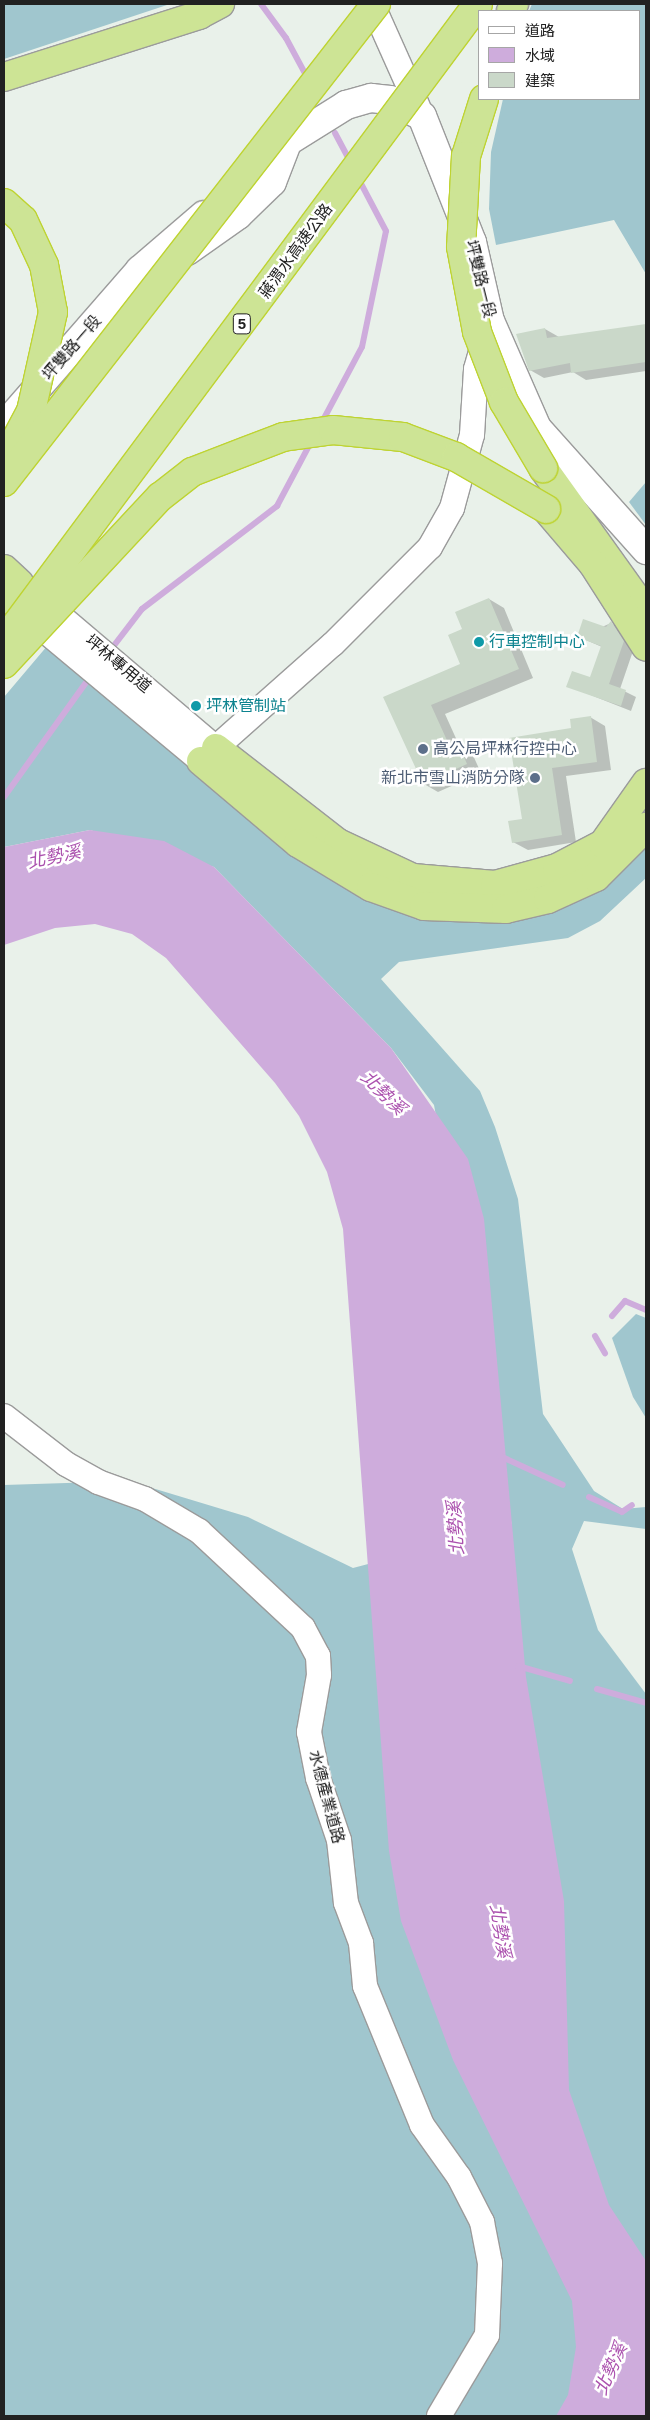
<!DOCTYPE html>
<html>
<head>
<meta charset="utf-8">
<style>
	body { margin:0 }
	#map { position:relative; width:650px; height:2420px; overflow:hidden; background:#e9f1ea; font-family:Helvetica,"Noto Sans TC",sans-serif }
	div>[style] { position:absolute }
	.forest>* { inset:0; background:#a0c6ce }
	.water>* { inset:0; background:#ceacdc }
	.shadow>* { inset:0; background:#0003 }
	.stream>* { height:6px; margin:-3px; padding:0 3px; transform-origin:3px; border-radius:3px; background:#ceacdc }
	.building>* { inset:0; background:#cad8c9 }
	.roads { filter:drop-shadow(1px 0 #9b9b9b) drop-shadow(-1px 0 #9b9b9b) drop-shadow(0 1px #9b9b9b) drop-shadow(0 -1px #9b9b9b) }
	.minor>* { height:24px; margin:-12px; padding:0 12px; transform-origin:12px; border-radius:12px; background:#fff }
	.tertiary>* { height:28px; margin:-14px; padding:0 14px; transform-origin:14px; border-radius:14px; background:#fff }
	.motorway>* { height:28px; margin:-14px; padding:0 14px; transform-origin:14px; border-radius:14px; background:#cde495 }
	.bridges { filter:drop-shadow(1px 0 #bed332) drop-shadow(-1px 0 #bed332) drop-shadow(0 1px #bed332) drop-shadow(0 -1px #bed332) }
	.motorway-bridge>* { height:28px; margin:-14px; padding:0 14px; transform-origin:14px; border-radius:14px; background:#cde495 }
	.dots>* { width:14px; height:14px; translate:-50% -50%; box-sizing:border-box; border:2px solid #fff; border-radius:50% }
	span { translate:-50% -50%; white-space:nowrap; text-align:center; line-height:1.15; -webkit-text-stroke:5px #fff; paint-order:stroke }
	.shield-label span { padding:1px 4px; background:#fff; border:1px solid; border-radius:4px; -webkit-text-stroke-width:0 }
	.shield-label { font-size:15px; color:#212121; font-weight:700 }
	.street-label { font-size:16px; color:#212121 }
	.culture-label { font-size:16px; color:#0d838f }
	.left { translate:0 -50%; text-align:left }
	.service-label { font-size:16px; color:#4e5e75 }
	.right { translate:-100% -50%; text-align:right }
	.water-label { font-size:18px; color:#ab51ae; font-style:italic }
	.frame { position:absolute; inset:0; border:5px solid #212121; pointer-events:none }
	.legend { position:absolute; left:478px; top:10px; width:162px; height:90px; box-sizing:border-box; background:#fff; border:1px solid #a6a6a6; margin:0; padding:6px 9px; list-style:none; font-size:15px; color:#212121 }
	.legend li { display:flex; align-items:center; gap:10px; height:25px }
	.legend b { width:25px; border:1px solid #a6a6a6 }
</style>
</head>
<body>
<div id="map">
	<div class="forest">
		<div style="clip-path:polygon(4px 4px,170px 4px,4px 59px)"></div>
		<div style="clip-path:polygon(532px 4px,646px 4px,646px 274px,614px 220px,496px 245px,489px 209px,491px 152px,503px 99px,639px 99px,639px 11px,529px 11px)"></div>
		<div style="clip-path:polygon(646px 482px,646px 525px,629px 502px)"></div>
		<div style="clip-path:polygon(48px 645px,327px 865px,487px 913px,646px 832px,646px 878px,600px 921px,568px 938px,399px 962px,381px 979px,480px 1091px,495px 1127px,518px 1199px,543px 1414px,594px 1491px,623px 1509px,646px 1507px,646px 1529px,584px 1521px,572px 1549px,598px 1630px,646px 1694px,646px 2416px,4px 2416px,4px 1485px,129px 1481px,248px 1517px,353px 1568px,512px 1526px,434px 1105px,391px 1048px,214px 867px,90px 830px,4px 847px,4px 697px)"></div>
		<div style="clip-path:polygon(636px 1314px,646px 1318px,646px 1418px,633px 1397px,612px 1338px)"></div>
	</div>
	<div class="water">
		<div style="clip-path:polygon(90px 830px,164px 841px,214px 867px,391px 1048px,468px 1159px,484px 1219px,526px 1677px,564px 1901px,569px 2090px,609px 2205px,646px 2261px,646px 2416px,556px 2416px,568px 2395px,576px 2347px,572px 2301px,453px 2060px,401px 1921px,389px 1851px,343px 1229px,327px 1172px,299px 1116px,275px 1083px,166px 958px,132px 934px,95px 924px,55px 928px,4px 945px,4px 847px)"></div>
	</div>
	<div class="shadow">
		<div style="clip-path:polygon(646px 326px,646px 371px,586px 380px,573px 372px,544px 378px,530px 370px,545px 329px,559px 337px)"></div>
		<div style="clip-path:polygon(489px 599px,504px 608px,533px 678px,445px 714px,459px 745px,472px 753px,481px 773px,438px 792px,424px 784px,385px 697px,462px 665px,464px 629px)"></div>
		<div style="clip-path:polygon(611px 623px,621px 629px,634px 648px,620px 689px,636px 697px,631px 711px,568px 686px,591px 679px,602px 647px,579px 637px)"></div>
		<div style="clip-path:polygon(590px 717px,605px 726px,611px 770px,566px 776px,576px 842px,528px 850px,513px 842px,572px 729px)"></div>
	</div>
	<div class="stream">
		<div style="left:261px;top:4px;width:42px;rotate:53.7deg"></div>
		<div style="left:286px;top:38px;width:47px;rotate:61.8deg"></div>
		<div style="left:335px;top:133px;width:34px;rotate:62deg"></div>
		<div style="left:321px;top:424px;width:87px;rotate:-62deg"></div>
		<div style="left:362px;top:347px;width:118px;rotate:-78.3deg"></div>
		<div style="left:386px;top:231px;width:62px;rotate:-117.8deg"></div>
		<div style="left:109px;top:652px;width:54px;rotate:-52.5deg"></div>
		<div style="left:142px;top:609px;width:170px;rotate:-37.3deg"></div>
		<div style="left:277px;top:506px;width:72px;rotate:-62deg"></div>
		<div style="left:4px;top:797px;width:151px;rotate:-54.4deg"></div>
		<div style="left:612px;top:1316px;width:20px;rotate:-49deg"></div>
		<div style="left:625px;top:1301px;width:23px;rotate:23deg"></div>
		<div style="left:595px;top:1336px;width:20px;rotate:60deg"></div>
		<div style="left:500px;top:1456px;width:69px;rotate:24.7deg"></div>
		<div style="left:589px;top:1497px;width:36px;rotate:24deg"></div>
		<div style="left:622px;top:1512px;width:12px;rotate:-35deg"></div>
		<div style="left:518px;top:1666px;width:54px;rotate:16.1deg"></div>
		<div style="left:597px;top:1689px;width:51px;rotate:15.9deg"></div>
	</div>
	<div class="building">
		<div style="clip-path:polygon(646px 324px,646px 362px,571px 373px,570px 363px,529px 371px,516px 334px,545px 328px,547px 338px)"></div>
		<div style="clip-path:polygon(489px 598px,519px 669px,431px 705px,450px 747px,458px 743px,467px 764px,423px 784px,383px 697px,460px 664px,448px 635px,462px 629px,455px 612px)"></div>
		<div style="clip-path:polygon(583px 619px,606px 627px,611px 621px,624px 641px,609px 684px,626px 690px,621px 706px,566px 687px,572px 671px,590px 677px,601px 646px,577px 637px)"></div>
		<div style="clip-path:polygon(591px 716px,597px 762px,552px 768px,562px 835px,512px 843px,508px 821px,522px 819px,509px 738px,571px 728px,570px 719px)"></div>
	</div>
	<div class="roads">
		<div class="minor">
			<div style="left:372px;top:4px;width:113px;rotate:65.9deg"></div>
			<div style="left:40px;top:599px;width:231px;rotate:40.3deg"></div>
			<div style="left:26px;top:615px;width:228px;rotate:39.8deg"></div>
			<div style="left:201px;top:761px;width:176px;rotate:-41.6deg"></div>
			<div style="left:333px;top:644px;width:137px;rotate:-45deg"></div>
			<div style="left:430px;top:547px;width:45px;rotate:-60.6deg"></div>
			<div style="left:452px;top:508px;width:76px;rotate:-74.7deg"></div>
			<div style="left:472px;top:435px;width:66px;rotate:-86.5deg"></div>
			<div style="left:476px;top:369px;width:33px;rotate:-74deg"></div>
			<div style="left:4px;top:1416px;width:78px;rotate:37.7deg"></div>
			<div style="left:66px;top:1464px;width:37px;rotate:29deg"></div>
			<div style="left:98px;top:1482px;width:50px;rotate:19.9deg"></div>
			<div style="left:145px;top:1499px;width:63px;rotate:30.7deg"></div>
			<div style="left:199px;top:1531px;width:142px;rotate:43deg"></div>
			<div style="left:303px;top:1628px;width:32px;rotate:62deg"></div>
			<div style="left:318px;top:1656px;width:19px;rotate:87deg"></div>
			<div style="left:319px;top:1675px;width:58px;rotate:100deg"></div>
			<div style="left:309px;top:1732px;width:47px;rotate:78.9deg"></div>
			<div style="left:318px;top:1778px;width:65px;rotate:71.3deg"></div>
			<div style="left:339px;top:1840px;width:63px;rotate:83.7deg"></div>
			<div style="left:346px;top:1903px;width:43px;rotate:69.4deg"></div>
			<div style="left:361px;top:1943px;width:43px;rotate:84.7deg"></div>
			<div style="left:365px;top:1986px;width:150px;rotate:67.7deg"></div>
			<div style="left:422px;top:2125px;width:64px;rotate:54.6deg"></div>
			<div style="left:459px;top:2177px;width:51px;rotate:62.9deg"></div>
			<div style="left:482px;top:2222px;width:42px;rotate:79deg"></div>
			<div style="left:490px;top:2263px;width:72px;rotate:92.4deg"></div>
			<div style="left:487px;top:2335px;width:94px;rotate:120.7deg"></div>
		</div>
		<div class="tertiary">
			<div style="left:257px;top:169px;width:40px;rotate:-42deg"></div>
			<div style="left:287px;top:142px;width:70px;rotate:-32.1deg"></div>
			<div style="left:346px;top:105px;width:26px;rotate:-16deg"></div>
			<div style="left:371px;top:98px;width:19px;rotate:6deg"></div>
			<div style="left:390px;top:100px;width:36px;rotate:27deg"></div>
			<div style="left:422px;top:116px;width:136px;rotate:68.4deg"></div>
			<div style="left:472px;top:242px;width:81px;rotate:77.2deg"></div>
			<div style="left:490px;top:321px;width:117px;rotate:66.3deg"></div>
			<div style="left:537px;top:428px;width:164px;rotate:48.2deg"></div>
			<div style="left:187px;top:251px;width:62px;rotate:-35.2deg"></div>
			<div style="left:238px;top:215px;width:47px;rotate:-44.1deg"></div>
			<div style="left:272px;top:182px;width:40px;rotate:-69deg"></div>
			<div style="left:4px;top:426px;width:207px;rotate:-48.9deg"></div>
			<div style="left:140px;top:270px;width:84px;rotate:-40.7deg"></div>
		</div>
		<div class="motorway">
			<div style="left:511px;top:11px;width:8px;rotate:-67deg"></div>
			<div style="left:4px;top:77px;width:205px;rotate:-17.6deg"></div>
			<div style="left:199px;top:15px;width:24px;rotate:-28deg"></div>
			<div style="left:543px;top:468px;width:177px;rotate:54.4deg"></div>
			<div style="left:546px;top:509px;width:72px;rotate:49.5deg"></div>
			<div style="left:593px;top:564px;width:98px;rotate:57.4deg"></div>
			<div style="left:4px;top:569px;width:21px;rotate:43deg"></div>
			<div style="left:4px;top:597px;width:3px;rotate:45deg"></div>
			<div style="left:216px;top:748px;width:155px;rotate:37.9deg"></div>
			<div style="left:338px;top:843px;width:83px;rotate:25deg"></div>
			<div style="left:413px;top:878px;width:82px;rotate:4.9deg"></div>
			<div style="left:495px;top:885px;width:64px;rotate:-15.3deg"></div>
			<div style="left:557px;top:868px;width:52px;rotate:-27.6deg"></div>
			<div style="left:603px;top:844px;width:75px;rotate:-54.8deg"></div>
			<div style="left:201px;top:761px;width:127px;rotate:40.2deg"></div>
			<div style="left:298px;top:843px;width:85px;rotate:31.1deg"></div>
			<div style="left:371px;top:887px;width:56px;rotate:19.7deg"></div>
			<div style="left:424px;top:906px;width:82px;rotate:2.1deg"></div>
			<div style="left:506px;top:909px;width:43px;rotate:-13.4deg"></div>
			<div style="left:548px;top:899px;width:53px;rotate:-24.6deg"></div>
			<div style="left:596px;top:877px;width:71px;rotate:-45deg"></div>
		</div>
	</div>
	<div class="bridges">
		<div class="motorway-bridge">
			<div style="left:484px;top:99px;width:60px;rotate:107.5deg"></div>
			<div style="left:466px;top:156px;width:91px;rotate:93.1deg"></div>
			<div style="left:461px;top:247px;width:86px;rotate:79.3deg"></div>
			<div style="left:477px;top:332px;width:75px;rotate:68.9deg"></div>
			<div style="left:504px;top:402px;width:77px;rotate:59.4deg"></div>
			<div style="left:4px;top:203px;width:25px;rotate:42deg"></div>
			<div style="left:23px;top:220px;width:50px;rotate:65deg"></div>
			<div style="left:44px;top:265px;width:48px;rotate:79.2deg"></div>
			<div style="left:53px;top:312px;width:101px;rotate:102.5deg"></div>
			<div style="left:31px;top:411px;width:53px;rotate:118deg"></div>
			<div style="left:4px;top:482px;width:606px;rotate:-52.11deg"></div>
			<div style="left:4px;top:641px;width:794px;rotate:-53.35deg"></div>
			<div style="left:4px;top:664px;width:229px;rotate:-47deg"></div>
			<div style="left:160px;top:497px;width:41px;rotate:-38deg"></div>
			<div style="left:192px;top:472px;width:97px;rotate:-21deg"></div>
			<div style="left:283px;top:437px;width:50px;rotate:-8deg"></div>
			<div style="left:333px;top:430px;width:70px;rotate:5.7deg"></div>
			<div style="left:403px;top:437px;width:57px;rotate:20.7deg"></div>
			<div style="left:456px;top:457px;width:104px;rotate:30deg"></div>
		</div>
	</div>
	<div class="dots">
		<div style="left:479px;top:642px;background:#0f9aa8"></div>
		<div style="left:196px;top:706px;background:#0f9aa8"></div>
		<div style="left:423px;top:749px;background:#5c6f8a"></div>
		<div style="left:535px;top:778px;background:#5c6f8a"></div>
	</div>
	<div class="shield-label">
		<span style="left:242px;top:324px">5</span>
	</div>
	<div class="street-label">
		<span style="left:296px;top:251px;rotate:-54deg">蔣渭水高速公路</span>
		<span style="left:480px;top:279px;rotate:76deg">坪雙路一段</span>
		<span style="left:72px;top:348px;rotate:-49deg">坪雙路一段</span>
		<span style="left:118px;top:664px;rotate:40deg">坪林專用道</span>
		<span style="left:326px;top:1797px;rotate:75deg">水德產業道路</span>
	</div>
	<div class="culture-label">
		<span class="left" style="left:489px;top:642px">行車控制中心</span>
		<span class="left" style="left:206px;top:706px">坪林管制站</span>
	</div>
	<div class="service-label">
		<span class="left" style="left:433px;top:749px">高公局坪林行控中心</span>
		<span class="right" style="left:525px;top:778px">新北市雪山消防分隊</span>
	</div>
	<div class="water-label">
		<span style="left:54px;top:857px;rotate:-12deg">北勢溪</span>
		<span style="left:383px;top:1093px;rotate:44deg">北勢溪</span>
		<span style="left:456px;top:1528px;rotate:-94deg">北勢溪</span>
		<span style="left:500px;top:1931px;rotate:81deg">北勢溪</span>
		<span style="left:611px;top:2369px;rotate:-66deg">北勢溪</span>
	</div>
	<div class="frame"></div>
	<ul class="legend">
	<li><b style="height:6px;background:#fff"></b>道路</li>
	<li><b style="height:14px;background:#ceacdc"></b>水域</li>
	<li><b style="height:14px;background:#cad8c9"></b>建築</li>
	</ul>
</div>
</body>
</html>
